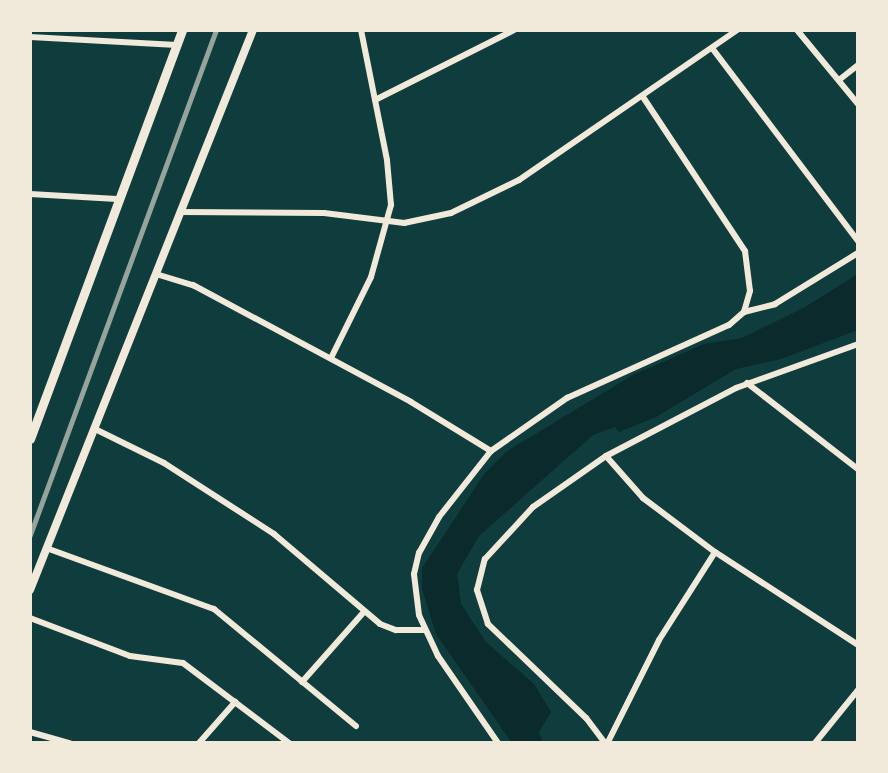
<!DOCTYPE html>
<html>
<head>
<meta charset="utf-8">
<style>
	body { margin:0 }
	#map { position:relative; width:888px; height:773px; overflow:hidden; background:#0f3d3e; font-family:"Work Sans",sans-serif }
	div>[style] { position:absolute }
	.water>* { inset:0; background:#0a2a2b }
	.minor>* { height:6px; margin:-3px; padding:0 3px; transform-origin:3px; border-radius:3px; background:#f1e9da }
	.tertiary>* { height:8px; margin:-4px; padding:0 4px; transform-origin:4px; border-radius:4px; background:#f1e9da }
	.secondary>* { height:9px; margin:-4.5px; padding:0 4.5px; transform-origin:4.5px; border-radius:4.5px; background:#f1e9da }
	.rail>* { height:4.5px; margin:-2.25px; padding:0 2.25px; transform-origin:2.25px; border-radius:2.25px; background:#97a49c }
	span { translate:-50% -50%; white-space:nowrap; text-align:center; line-height:1.15; -webkit-text-stroke:5px #f1e9da; paint-order:stroke }
	.frame { position:absolute; inset:0; border:32px solid #f1e9da; pointer-events:none }
</style>
</head>
<body>
<div id="map">
	<div class="water">
		<div style="clip-path:polygon(858px 274px,858px 330px,781px 359px,736px 369px,656px 417px,619px 432px,615px 427px,593px 435px,479px 536px,457px 574px,461px 604px,486px 642px,534px 684px,551px 712px,539px 732px,543px 743px,512px 743px,436px 634px,422px 589px,422px 568px,485px 473px,507px 451px,633px 375px,704px 344px,742px 338px,805px 307px)"></div>
	</div>
	<div class="minor">
		<div style="left:797px;top:30px;width:96px;rotate:50.5deg"></div>
		<div style="left:30px;top:37px;width:147px;rotate:3.1deg"></div>
		<div style="left:712px;top:48px;width:242px;rotate:52.9deg"></div>
		<div style="left:839px;top:80px;width:24px;rotate:-38deg"></div>
		<div style="left:643px;top:97px;width:185px;rotate:56.5deg"></div>
		<div style="left:745px;top:251px;width:40px;rotate:82.9deg"></div>
		<div style="left:750px;top:291px;width:22px;rotate:106deg"></div>
		<div style="left:375px;top:100px;width:156px;rotate:-26.7deg"></div>
		<div style="left:30px;top:194px;width:87px;rotate:3.3deg"></div>
		<div style="left:180px;top:212px;width:144px;rotate:0.4deg"></div>
		<div style="left:324px;top:213px;width:81px;rotate:7.1deg"></div>
		<div style="left:404px;top:223px;width:48px;rotate:-12deg"></div>
		<div style="left:451px;top:213px;width:76px;rotate:-25.9deg"></div>
		<div style="left:519px;top:180px;width:265px;rotate:-34.5deg"></div>
		<div style="left:156px;top:274px;width:39px;rotate:17deg"></div>
		<div style="left:193px;top:285px;width:247px;rotate:28.2deg"></div>
		<div style="left:411px;top:402px;width:94px;rotate:31.5deg"></div>
		<div style="left:331px;top:358px;width:90px;rotate:-63.7deg"></div>
		<div style="left:371px;top:277px;width:75px;rotate:-74.5deg"></div>
		<div style="left:391px;top:205px;width:45px;rotate:-95.1deg"></div>
		<div style="left:387px;top:160px;width:133px;rotate:-101.3deg"></div>
		<div style="left:747px;top:383px;width:140px;rotate:37.8deg"></div>
		<div style="left:95px;top:429px;width:77px;rotate:26.2deg"></div>
		<div style="left:164px;top:463px;width:131px;rotate:32.8deg"></div>
		<div style="left:274px;top:534px;width:139px;rotate:40.3deg"></div>
		<div style="left:380px;top:624px;width:17px;rotate:21deg"></div>
		<div style="left:396px;top:630px;width:28px"></div>
		<div style="left:606px;top:456px;width:56px;rotate:48.6deg"></div>
		<div style="left:643px;top:498px;width:90px;rotate:36.9deg"></div>
		<div style="left:715px;top:552px;width:171px;rotate:33deg"></div>
		<div style="left:49px;top:549px;width:176px;rotate:20deg"></div>
		<div style="left:214px;top:609px;width:184px;rotate:39.5deg"></div>
		<div style="left:30px;top:618px;width:107px;rotate:20.8deg"></div>
		<div style="left:130px;top:656px;width:53px;rotate:7.5deg"></div>
		<div style="left:183px;top:663px;width:133px;rotate:37deg"></div>
		<div style="left:302px;top:682px;width:94px;rotate:-48.5deg"></div>
		<div style="left:30px;top:732px;width:41px;rotate:15.8deg"></div>
		<div style="left:608px;top:742px;width:114px;rotate:-63.4deg"></div>
		<div style="left:659px;top:640px;width:104px;rotate:-57.5deg"></div>
		<div style="left:199px;top:743px;width:55px;rotate:-48.7deg"></div>
		<div style="left:498px;top:743px;width:106px;rotate:-124.6deg"></div>
		<div style="left:438px;top:656px;width:45px;rotate:-114.9deg"></div>
		<div style="left:419px;top:615px;width:41px;rotate:-97deg"></div>
		<div style="left:414px;top:574px;width:22px;rotate:-77deg"></div>
		<div style="left:419px;top:553px;width:41px;rotate:-60.9deg"></div>
		<div style="left:439px;top:517px;width:84px;rotate:-51.8deg"></div>
		<div style="left:491px;top:451px;width:93px;rotate:-34.9deg"></div>
		<div style="left:567px;top:398px;width:178px;rotate:-24.3deg"></div>
		<div style="left:729px;top:325px;width:20px;rotate:-41deg"></div>
		<div style="left:744px;top:312px;width:32px;rotate:-14deg"></div>
		<div style="left:775px;top:304px;width:97px;rotate:-31.6deg"></div>
		<div style="left:605px;top:743px;width:31px;rotate:-127deg"></div>
		<div style="left:586px;top:718px;width:136px;rotate:-136.2deg"></div>
		<div style="left:488px;top:624px;width:36px;rotate:-108deg"></div>
		<div style="left:477px;top:590px;width:32px;rotate:-76deg"></div>
		<div style="left:485px;top:559px;width:71px;rotate:-47.3deg"></div>
		<div style="left:533px;top:507px;width:89px;rotate:-34.9deg"></div>
		<div style="left:606px;top:456px;width:147px;rotate:-27.6deg"></div>
		<div style="left:736px;top:388px;width:130px;rotate:-19.8deg"></div>
		<div style="left:815px;top:743px;width:68px;rotate:-50.9deg"></div>
	</div>
	<div class="tertiary">
		<div style="left:30px;top:590px;width:603px;rotate:-68.29deg"></div>
	</div>
	<div class="secondary">
		<div style="left:30px;top:439px;width:436px;rotate:-69.6deg"></div>
	</div>
	<div class="rail">
		<div style="left:30px;top:535px;width:538px;rotate:-69.78deg"></div>
	</div>
	<div class="frame"></div>
</div>
</body>
</html>
